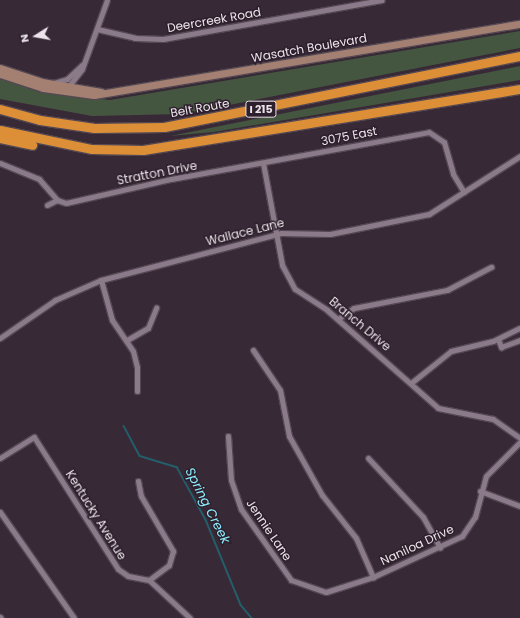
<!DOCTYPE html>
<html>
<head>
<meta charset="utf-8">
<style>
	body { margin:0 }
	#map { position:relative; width:520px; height:618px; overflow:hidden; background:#382936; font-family:Poppins,sans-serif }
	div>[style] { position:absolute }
	.green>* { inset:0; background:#445640 }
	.stream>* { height:1.5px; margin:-0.75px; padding:0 0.75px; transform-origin:0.75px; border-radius:0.75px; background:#235f6a }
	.roads { filter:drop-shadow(1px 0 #544853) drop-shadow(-1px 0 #544853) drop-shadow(0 1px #544853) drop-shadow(0 -1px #544853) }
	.street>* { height:5px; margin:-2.5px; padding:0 2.5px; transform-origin:2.5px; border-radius:2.5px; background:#8b7a8a }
	.secondary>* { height:7px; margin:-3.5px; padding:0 3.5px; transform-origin:3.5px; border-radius:3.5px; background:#a38071 }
	.highway>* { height:9px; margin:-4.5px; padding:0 4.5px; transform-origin:4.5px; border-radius:4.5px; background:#dc8f36 }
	span { translate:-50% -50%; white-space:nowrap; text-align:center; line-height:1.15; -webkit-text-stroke:3px #2d202c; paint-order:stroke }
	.shield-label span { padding:1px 3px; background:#2d202c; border:1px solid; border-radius:3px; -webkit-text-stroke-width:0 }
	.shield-label { font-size:11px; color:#ece3eb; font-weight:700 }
	.street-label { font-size:12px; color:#ece3eb }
	.water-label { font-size:13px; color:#8cebfd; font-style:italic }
	.north { position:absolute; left:16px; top:16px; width:40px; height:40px; -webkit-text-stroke:3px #2d202c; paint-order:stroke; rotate:259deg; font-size:11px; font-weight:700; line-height:16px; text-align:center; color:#ece3eb }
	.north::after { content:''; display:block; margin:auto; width:14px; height:18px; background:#ece3eb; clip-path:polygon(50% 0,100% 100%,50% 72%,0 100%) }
</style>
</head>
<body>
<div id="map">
	<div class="green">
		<div style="clip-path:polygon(520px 31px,520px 48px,183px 114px,92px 116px,0 99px,0 78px,39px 92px,110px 100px)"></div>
		<div style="clip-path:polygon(520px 66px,520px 80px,214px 132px,170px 136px)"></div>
	</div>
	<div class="stream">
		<div style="left:124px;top:426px;width:34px;rotate:62deg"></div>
		<div style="left:140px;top:456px;width:39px;rotate:17deg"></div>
		<div style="left:177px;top:467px;width:60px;rotate:61.3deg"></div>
		<div style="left:206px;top:520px;width:92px;rotate:67.6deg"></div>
		<div style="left:241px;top:605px;width:17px;rotate:50deg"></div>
	</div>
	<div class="roads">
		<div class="street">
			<div style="left:97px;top:29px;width:39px;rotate:13deg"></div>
			<div style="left:135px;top:38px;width:28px;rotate:2deg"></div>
			<div style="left:163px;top:39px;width:222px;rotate:-10.1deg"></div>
			<div style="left:54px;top:83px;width:14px;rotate:-17deg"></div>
			<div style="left:67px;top:79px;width:21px;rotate:-43deg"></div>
			<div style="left:68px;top:87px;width:23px;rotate:-52deg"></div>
			<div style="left:82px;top:69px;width:73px;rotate:-70.1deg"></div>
			<div style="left:0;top:163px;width:42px;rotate:22.3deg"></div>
			<div style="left:39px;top:179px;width:28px;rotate:49deg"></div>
			<div style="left:57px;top:200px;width:9px;rotate:18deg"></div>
			<div style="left:66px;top:203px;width:108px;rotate:-12.9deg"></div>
			<div style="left:171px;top:179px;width:262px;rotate:-10.3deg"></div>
			<div style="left:429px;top:132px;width:18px;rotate:34deg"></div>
			<div style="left:444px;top:142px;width:33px;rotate:74deg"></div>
			<div style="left:453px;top:174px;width:21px;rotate:59deg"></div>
			<div style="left:263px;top:163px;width:104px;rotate:79.4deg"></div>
			<div style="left:282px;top:265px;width:27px;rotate:62deg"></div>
			<div style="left:295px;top:289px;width:38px;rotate:33deg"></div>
			<div style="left:327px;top:310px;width:148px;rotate:41.4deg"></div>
			<div style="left:438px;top:408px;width:56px;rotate:11.3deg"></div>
			<div style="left:493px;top:419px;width:33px;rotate:35deg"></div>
			<div style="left:47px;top:205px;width:11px;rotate:-27deg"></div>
			<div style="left:101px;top:280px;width:41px;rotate:74.6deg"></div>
			<div style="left:112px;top:320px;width:37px;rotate:56deg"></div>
			<div style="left:133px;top:351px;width:16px;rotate:76deg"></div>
			<div style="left:137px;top:367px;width:24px;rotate:90deg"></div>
			<div style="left:338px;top:319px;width:19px;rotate:-35deg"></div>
			<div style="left:354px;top:308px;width:95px;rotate:-11deg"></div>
			<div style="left:447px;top:290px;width:50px;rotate:-27.6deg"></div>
			<div style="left:0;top:338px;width:67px;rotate:-34.6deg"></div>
			<div style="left:55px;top:300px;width:50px;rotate:-23.5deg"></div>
			<div style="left:101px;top:280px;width:186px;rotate:-14.6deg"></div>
			<div style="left:281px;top:233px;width:49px;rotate:1.2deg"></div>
			<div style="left:330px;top:234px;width:101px;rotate:-11.4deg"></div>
			<div style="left:429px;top:214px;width:108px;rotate:-32.5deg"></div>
			<div style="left:498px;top:339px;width:9px;rotate:69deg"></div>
			<div style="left:501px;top:347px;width:20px;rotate:-20deg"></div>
			<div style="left:127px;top:340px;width:24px;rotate:-30deg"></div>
			<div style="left:148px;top:328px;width:22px;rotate:-68deg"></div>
			<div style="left:253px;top:350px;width:48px;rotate:56deg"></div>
			<div style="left:280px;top:390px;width:47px;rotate:78.9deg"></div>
			<div style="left:289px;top:436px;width:68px;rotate:60.8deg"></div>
			<div style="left:322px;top:495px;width:55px;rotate:51.7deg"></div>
			<div style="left:356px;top:538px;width:43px;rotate:66.4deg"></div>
			<div style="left:411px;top:383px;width:51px;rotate:-38.7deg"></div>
			<div style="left:451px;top:351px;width:43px;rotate:-13.4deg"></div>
			<div style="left:493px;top:341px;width:30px;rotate:-26deg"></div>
			<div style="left:228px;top:436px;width:44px;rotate:86.1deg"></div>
			<div style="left:231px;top:480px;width:31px;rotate:71deg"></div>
			<div style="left:241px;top:509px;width:87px;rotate:54.8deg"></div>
			<div style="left:291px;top:580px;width:37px;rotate:19deg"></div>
			<div style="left:326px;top:592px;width:49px;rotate:-17.7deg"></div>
			<div style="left:373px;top:577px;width:98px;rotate:-24.7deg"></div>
			<div style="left:462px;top:536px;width:23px;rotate:-56deg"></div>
			<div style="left:475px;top:517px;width:42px;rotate:-75deg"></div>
			<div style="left:486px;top:476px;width:48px;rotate:-45deg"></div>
			<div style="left:0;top:458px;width:40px;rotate:-32deg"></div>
			<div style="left:34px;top:437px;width:156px;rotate:57.5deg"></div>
			<div style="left:118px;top:569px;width:12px;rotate:35deg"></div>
			<div style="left:128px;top:576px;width:21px;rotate:11deg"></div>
			<div style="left:149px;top:580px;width:56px;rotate:42.8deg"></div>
			<div style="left:368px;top:458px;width:81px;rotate:47deg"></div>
			<div style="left:423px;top:517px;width:35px;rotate:61deg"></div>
			<div style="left:138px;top:481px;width:15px;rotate:79deg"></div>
			<div style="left:141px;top:496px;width:64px;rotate:59.8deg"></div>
			<div style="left:173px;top:551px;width:15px;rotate:106deg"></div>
			<div style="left:169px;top:565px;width:25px;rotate:143deg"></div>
			<div style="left:480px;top:491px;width:43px;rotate:20.6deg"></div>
			<div style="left:0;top:512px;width:129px;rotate:55.1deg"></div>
			<div style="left:0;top:617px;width:1px;rotate:45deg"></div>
		</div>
		<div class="secondary">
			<div style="left:0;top:68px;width:44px;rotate:18.4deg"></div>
			<div style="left:42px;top:82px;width:60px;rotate:9.6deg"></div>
			<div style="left:0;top:74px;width:45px;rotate:18deg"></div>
			<div style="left:43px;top:88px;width:51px;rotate:7.8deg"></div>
			<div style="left:94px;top:95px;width:432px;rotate:-9.5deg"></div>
		</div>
		<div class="highway">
			<div style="left:0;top:109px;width:41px;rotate:15.4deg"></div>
			<div style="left:40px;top:120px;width:55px;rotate:8.4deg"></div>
			<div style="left:94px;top:128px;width:70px;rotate:-0.8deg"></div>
			<div style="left:164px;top:127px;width:363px;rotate:-11.3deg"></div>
			<div style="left:0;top:130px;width:94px;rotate:11.7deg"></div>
			<div style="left:92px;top:149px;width:51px;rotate:1.1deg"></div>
			<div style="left:143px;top:150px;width:382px;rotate:-9.2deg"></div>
			<div style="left:0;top:138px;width:33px;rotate:12deg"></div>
		</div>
	</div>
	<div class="shield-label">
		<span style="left:261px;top:109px">I 215</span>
	</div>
	<div class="street-label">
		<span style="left:214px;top:20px;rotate:-10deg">Deercreek Road</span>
		<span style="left:309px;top:48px;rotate:-10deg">Wasatch Boulevard</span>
		<span style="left:200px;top:108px;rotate:-10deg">Belt Route</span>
		<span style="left:349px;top:136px;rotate:-11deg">3075 East</span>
		<span style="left:157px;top:173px;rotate:-11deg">Stratton Drive</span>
		<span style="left:245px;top:232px;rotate:-14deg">Wallace Lane</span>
		<span style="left:360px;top:324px;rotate:40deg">Branch Drive</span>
		<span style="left:96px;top:515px;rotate:58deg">Kentucky Avenue</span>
		<span style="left:269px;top:530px;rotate:56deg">Jennie Lane</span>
		<span style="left:417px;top:545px;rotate:-25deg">Naniloa Drive</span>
	</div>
	<div class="water-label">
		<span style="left:207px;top:506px;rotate:63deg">Spring Creek</span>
	</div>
	<div class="north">N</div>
</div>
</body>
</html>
